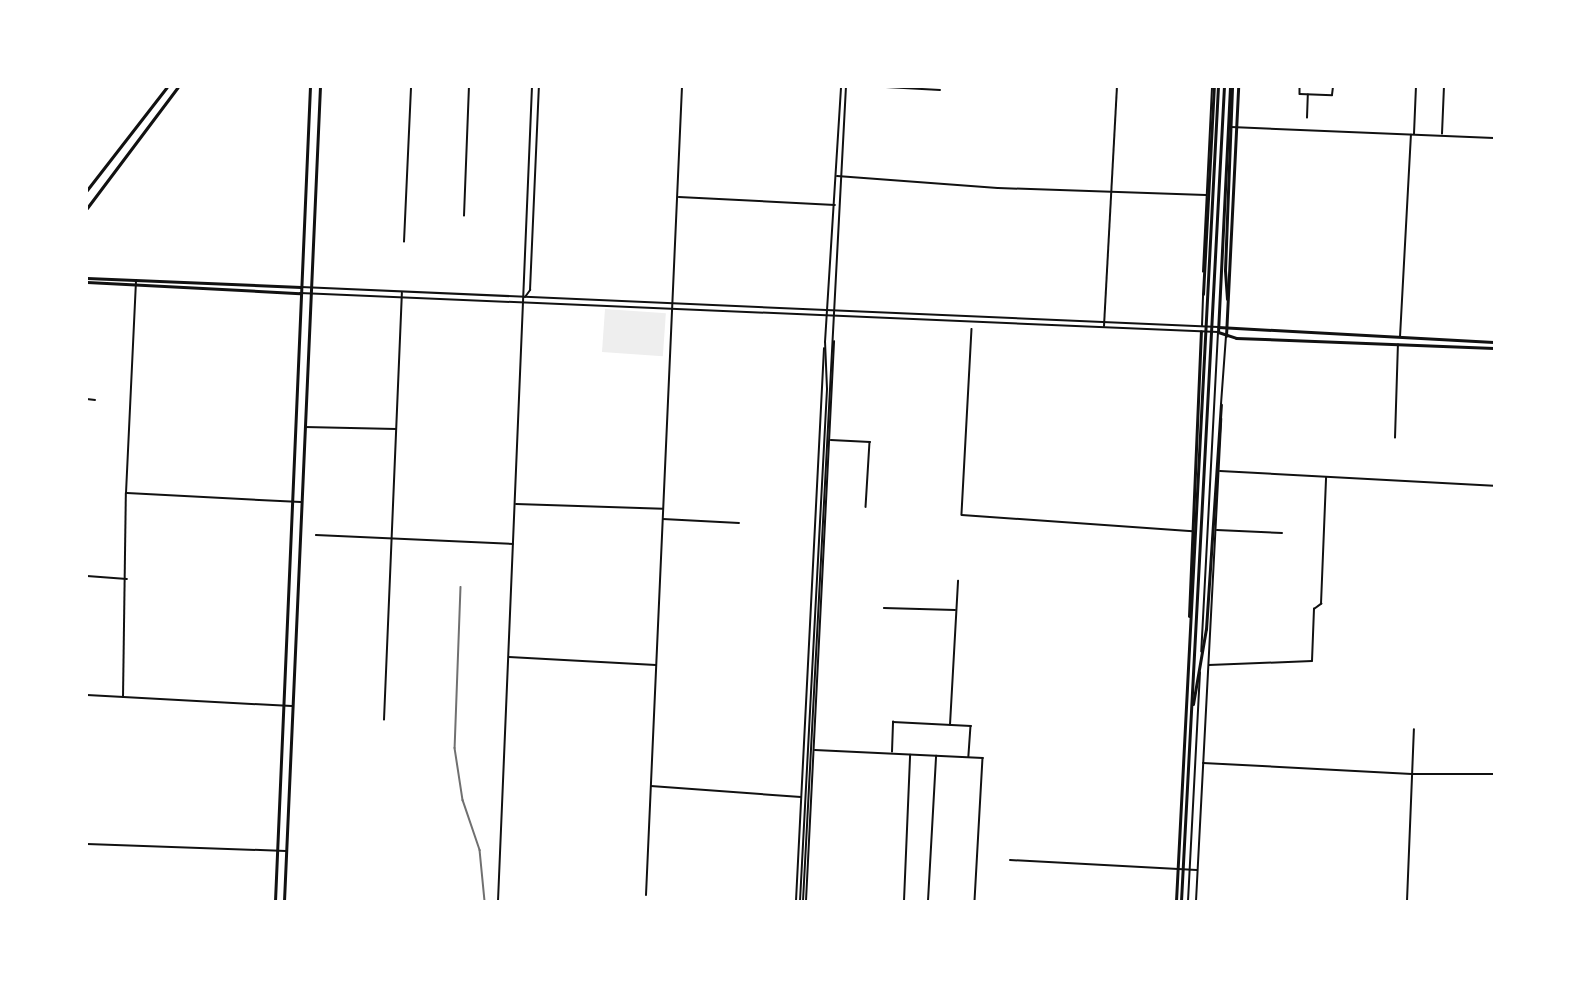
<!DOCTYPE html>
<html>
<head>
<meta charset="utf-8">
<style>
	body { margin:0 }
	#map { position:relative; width:1581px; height:988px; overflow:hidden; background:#fff; font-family:Jost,sans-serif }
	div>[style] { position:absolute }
	.green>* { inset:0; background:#eee; transform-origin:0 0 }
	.minor>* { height:1.5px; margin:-0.75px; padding:0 0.75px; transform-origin:0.75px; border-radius:0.75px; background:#111 }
	.tertiary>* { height:2px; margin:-1px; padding:0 1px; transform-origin:1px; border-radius:1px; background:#111 }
	.secondary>* { height:2px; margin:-1px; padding:0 1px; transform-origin:1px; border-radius:1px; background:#111 }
	.primary>* { height:3px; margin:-1.5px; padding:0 1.5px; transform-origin:1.5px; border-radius:1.5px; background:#111 }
	.trunk>* { height:3px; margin:-1.5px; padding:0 1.5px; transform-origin:1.5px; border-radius:1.5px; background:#111 }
	.rail>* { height:1.5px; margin:-0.75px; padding:0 0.75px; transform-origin:0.75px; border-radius:0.75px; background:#707070 }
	span { translate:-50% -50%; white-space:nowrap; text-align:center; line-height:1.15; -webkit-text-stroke:4.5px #fff; paint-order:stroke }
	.frame { position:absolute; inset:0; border:88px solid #fff; pointer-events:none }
</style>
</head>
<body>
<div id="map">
	<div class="green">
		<div style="left:605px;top:309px;width:61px;height:43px;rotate:4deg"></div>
	</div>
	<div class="minor">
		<div style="left:886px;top:87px;width:54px;rotate:3.2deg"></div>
		<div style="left:1300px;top:87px;width:7px;rotate:90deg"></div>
		<div style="left:1300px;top:94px;width:32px;rotate:2deg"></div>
		<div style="left:1332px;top:95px;width:8px;rotate:-83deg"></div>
		<div style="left:1307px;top:118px;width:23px;rotate:-88deg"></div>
		<div style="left:1414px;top:134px;width:47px;rotate:-87.6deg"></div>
		<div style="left:1442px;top:134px;width:47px;rotate:-87.6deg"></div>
		<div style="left:679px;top:197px;width:156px;rotate:2.9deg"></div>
		<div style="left:464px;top:216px;width:129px;rotate:-87.8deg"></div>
		<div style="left:404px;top:242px;width:155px;rotate:-87.4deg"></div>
		<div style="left:1203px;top:272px;width:185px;rotate:-87.2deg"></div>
		<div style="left:1202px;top:326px;width:31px;rotate:-88deg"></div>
		<div style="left:972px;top:329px;width:186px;rotate:93.1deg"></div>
		<div style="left:962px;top:515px;width:231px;rotate:4deg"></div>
		<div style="left:1400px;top:337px;width:202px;rotate:-86.9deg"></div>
		<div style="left:87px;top:399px;width:8px;rotate:7deg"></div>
		<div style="left:305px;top:427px;width:91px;rotate:1.3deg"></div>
		<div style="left:1395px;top:438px;width:93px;rotate:-88.2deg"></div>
		<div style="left:831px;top:440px;width:39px;rotate:3deg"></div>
		<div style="left:870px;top:442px;width:65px;rotate:93.5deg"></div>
		<div style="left:663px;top:519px;width:76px;rotate:3deg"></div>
		<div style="left:1217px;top:530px;width:65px;rotate:2.6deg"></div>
		<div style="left:316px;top:535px;width:197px;rotate:2.6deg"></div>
		<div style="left:884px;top:608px;width:71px;rotate:1.6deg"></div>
		<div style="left:1209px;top:665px;width:103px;rotate:-2.2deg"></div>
		<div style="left:1312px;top:661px;width:52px;rotate:-87.8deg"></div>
		<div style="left:1314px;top:609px;width:9px;rotate:-36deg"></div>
		<div style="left:1321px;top:604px;width:126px;rotate:-87.7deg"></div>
		<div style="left:384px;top:720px;width:427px;rotate:-87.6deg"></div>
		<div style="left:950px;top:725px;width:144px;rotate:-86.8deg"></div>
		<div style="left:815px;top:750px;width:168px;rotate:2.7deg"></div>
		<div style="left:983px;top:758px;width:143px;rotate:93.2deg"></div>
		<div style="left:892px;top:752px;width:30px;rotate:-88deg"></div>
		<div style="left:893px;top:722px;width:78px;rotate:2.9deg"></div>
		<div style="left:971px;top:726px;width:31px;rotate:94deg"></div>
		<div style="left:651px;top:786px;width:150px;rotate:4.2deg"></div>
		<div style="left:796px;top:901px;width:553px;rotate:-87.1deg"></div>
		<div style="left:806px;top:901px;width:560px;rotate:-87.13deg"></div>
		<div style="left:904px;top:901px;width:146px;rotate:-87.6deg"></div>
		<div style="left:928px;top:901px;width:145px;rotate:-86.8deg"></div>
	</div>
	<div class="tertiary">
		<div style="left:1231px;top:127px;width:263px;rotate:2.4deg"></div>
		<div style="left:837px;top:176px;width:161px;rotate:4.3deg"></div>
		<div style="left:998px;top:188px;width:208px;rotate:1.9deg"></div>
		<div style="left:525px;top:297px;width:9px;rotate:-54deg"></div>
		<div style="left:530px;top:290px;width:203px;rotate:-87.5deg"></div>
		<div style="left:1104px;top:326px;width:239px;rotate:-86.9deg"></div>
		<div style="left:1220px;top:471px;width:274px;rotate:3.1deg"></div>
		<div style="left:127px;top:493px;width:174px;rotate:3deg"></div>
		<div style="left:516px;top:504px;width:147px;rotate:1.9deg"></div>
		<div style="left:87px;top:576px;width:40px;rotate:4.3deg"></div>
		<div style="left:509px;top:657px;width:147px;rotate:3.1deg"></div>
		<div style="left:87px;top:695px;width:205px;rotate:3.1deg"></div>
		<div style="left:123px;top:697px;width:204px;rotate:-89.2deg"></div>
		<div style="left:126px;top:493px;width:213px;rotate:-87.3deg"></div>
		<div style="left:1203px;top:763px;width:209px;rotate:3deg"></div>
		<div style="left:1412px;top:774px;width:82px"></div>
		<div style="left:87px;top:844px;width:199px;rotate:2deg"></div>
		<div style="left:1010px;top:860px;width:187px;rotate:3.1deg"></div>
		<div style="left:646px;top:895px;width:809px;rotate:-87.45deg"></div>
		<div style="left:498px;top:901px;width:815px;rotate:-87.61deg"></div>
		<div style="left:1407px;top:901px;width:172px;rotate:-87.7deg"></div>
	</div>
	<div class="secondary">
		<div style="left:301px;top:287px;width:918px;rotate:2.5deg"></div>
		<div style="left:300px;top:293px;width:919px;rotate:2.43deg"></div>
		<div style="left:1218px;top:332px;width:320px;rotate:93deg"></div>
		<div style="left:1221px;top:404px;width:68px;rotate:-85.8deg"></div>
		<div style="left:800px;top:901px;width:513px;rotate:-86.98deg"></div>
		<div style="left:827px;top:389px;width:47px;rotate:-92.4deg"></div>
		<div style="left:825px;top:342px;width:256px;rotate:-86.4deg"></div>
		<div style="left:803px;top:901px;width:815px;rotate:-86.98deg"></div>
		<div style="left:1188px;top:901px;width:229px;rotate:-87deg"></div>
		<div style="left:1196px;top:901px;width:483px;rotate:-87deg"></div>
	</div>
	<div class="primary">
		<div style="left:1230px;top:87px;width:245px;rotate:92.8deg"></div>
		<div style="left:1218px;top:332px;width:19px;rotate:18deg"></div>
		<div style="left:1236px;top:338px;width:258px;rotate:2.2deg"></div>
		<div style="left:87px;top:190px;width:130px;rotate:-52.2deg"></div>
		<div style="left:87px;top:208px;width:151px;rotate:-53.1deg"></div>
		<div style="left:87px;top:278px;width:214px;rotate:2.4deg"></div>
		<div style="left:87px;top:282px;width:213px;rotate:3deg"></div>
		<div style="left:1218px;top:327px;width:276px;rotate:3.1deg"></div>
		<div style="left:1226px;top:336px;width:249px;rotate:-87.2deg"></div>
		<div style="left:275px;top:901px;width:815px;rotate:-87.54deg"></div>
		<div style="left:284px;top:901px;width:815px;rotate:-87.47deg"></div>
	</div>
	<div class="trunk">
		<div style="left:1203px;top:294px;width:207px;rotate:-87deg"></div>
		<div style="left:1227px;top:299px;width:29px;rotate:-94deg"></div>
		<div style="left:1225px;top:270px;width:183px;rotate:-87.8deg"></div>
		<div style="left:1189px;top:616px;width:285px;rotate:-87.6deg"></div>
		<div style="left:1193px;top:704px;width:76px;rotate:-80.2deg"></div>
		<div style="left:1206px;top:629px;width:225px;rotate:-86.2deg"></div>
		<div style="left:1176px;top:901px;width:815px;rotate:-87.05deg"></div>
		<div style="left:1181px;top:901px;width:815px;rotate:-86.98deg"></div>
	</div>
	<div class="rail">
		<div style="left:461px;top:587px;width:161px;rotate:92.1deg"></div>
		<div style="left:455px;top:748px;width:53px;rotate:81.3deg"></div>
		<div style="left:463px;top:800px;width:53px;rotate:71.2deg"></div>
		<div style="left:480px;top:850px;width:51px;rotate:84.4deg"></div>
	</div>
	<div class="frame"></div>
</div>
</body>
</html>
